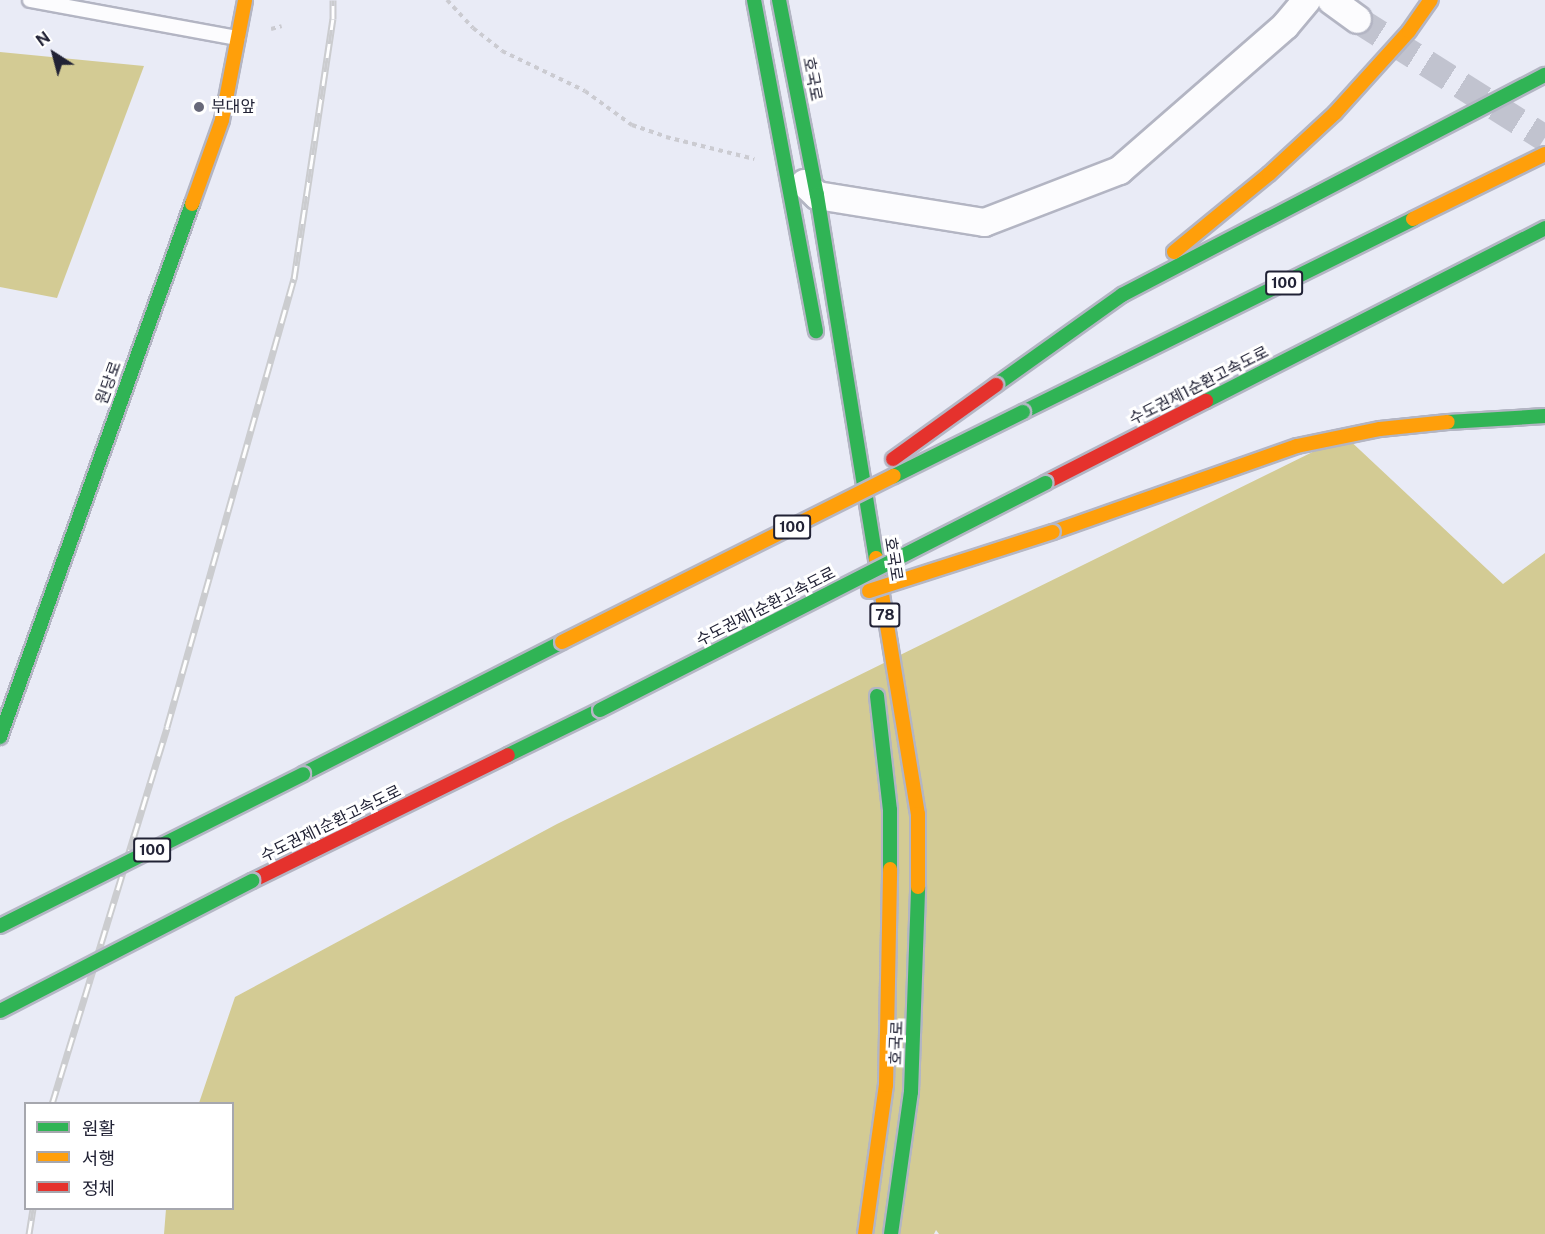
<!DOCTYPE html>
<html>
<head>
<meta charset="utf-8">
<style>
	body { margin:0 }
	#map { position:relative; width:1545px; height:1234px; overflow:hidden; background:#e9ebf6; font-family:"Public Sans","Noto Sans KR",sans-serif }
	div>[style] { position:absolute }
	.forest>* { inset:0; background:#d3cb94 }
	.street-tunnel>* { height:27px; margin-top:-13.5px; transform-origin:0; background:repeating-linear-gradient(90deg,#c1c3cf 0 27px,transparent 0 41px) }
	.path>* { height:4px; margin-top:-2px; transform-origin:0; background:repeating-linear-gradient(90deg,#cbcbd1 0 4.5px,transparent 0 9px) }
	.roads { filter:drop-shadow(2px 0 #b3b5c3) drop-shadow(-2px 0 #b3b5c3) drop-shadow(0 2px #b3b5c3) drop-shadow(0 -2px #b3b5c3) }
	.lane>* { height:14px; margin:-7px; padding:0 7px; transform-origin:7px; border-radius:7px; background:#fcfcfe }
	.street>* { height:27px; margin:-13.5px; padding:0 13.5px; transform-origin:13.5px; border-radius:13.5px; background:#fcfcfe }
	.fast>* { height:14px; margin:-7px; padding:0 7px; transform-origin:7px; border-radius:7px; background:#30b455 }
	.slow>* { height:14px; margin:-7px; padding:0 7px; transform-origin:7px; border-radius:7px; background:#ff9f0a }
	.jam>* { height:14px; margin:-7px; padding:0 7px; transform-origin:7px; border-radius:7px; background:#e5322d }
	.rail>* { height:7px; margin-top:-3.5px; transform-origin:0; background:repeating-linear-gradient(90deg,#fff 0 14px,#cbcccf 0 28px); box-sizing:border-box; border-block:2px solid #cbcccf }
	.bridges { filter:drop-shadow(2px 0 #b5b7c5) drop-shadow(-2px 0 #b5b7c5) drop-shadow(0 2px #b5b7c5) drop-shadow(0 -2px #b5b7c5) }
	.fast-bridge>* { height:14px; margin:-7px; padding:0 7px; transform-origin:7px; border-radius:7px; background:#30b455 }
	.slow-bridge>* { height:14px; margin:-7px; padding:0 7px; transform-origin:7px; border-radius:7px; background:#ff9f0a }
	.jam-bridge>* { height:14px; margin:-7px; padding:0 7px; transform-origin:7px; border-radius:7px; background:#e5322d }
	.dots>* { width:16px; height:16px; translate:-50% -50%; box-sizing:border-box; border:3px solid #fff; border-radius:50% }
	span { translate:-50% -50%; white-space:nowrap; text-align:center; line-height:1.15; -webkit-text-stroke:6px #fff; paint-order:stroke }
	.shield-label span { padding:2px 4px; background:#fff; border:2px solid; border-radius:4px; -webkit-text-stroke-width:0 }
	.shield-label { font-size:15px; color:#212235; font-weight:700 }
	.street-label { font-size:16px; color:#212235 }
	.poi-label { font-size:16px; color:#212235 }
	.left { translate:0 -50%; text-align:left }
	.legend { position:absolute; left:24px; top:1102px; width:210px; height:108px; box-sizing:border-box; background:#fff; border:2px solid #a6a7ae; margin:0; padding:8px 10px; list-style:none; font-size:18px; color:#212235 }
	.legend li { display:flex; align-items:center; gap:12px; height:30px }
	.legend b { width:30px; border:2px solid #a6a7ae }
	.north { position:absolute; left:24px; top:24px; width:60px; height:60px; -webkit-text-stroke:4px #fff; paint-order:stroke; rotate:324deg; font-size:16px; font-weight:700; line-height:24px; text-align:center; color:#212235 }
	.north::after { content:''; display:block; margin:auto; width:21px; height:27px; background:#212235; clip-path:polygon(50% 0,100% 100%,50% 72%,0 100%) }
</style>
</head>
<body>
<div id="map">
	<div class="forest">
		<div style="clip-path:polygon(0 52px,144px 66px,57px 298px,0 287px)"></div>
		<div style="clip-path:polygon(1345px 436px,1503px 584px,1545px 553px,1545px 1234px,939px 1234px,936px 1230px,934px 1234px,164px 1234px,166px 1209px,232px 1208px,232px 1104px,199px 1103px,235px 997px,557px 824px)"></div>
	</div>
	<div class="street-tunnel">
		<div style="left:1357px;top:19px;width:222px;rotate:32.3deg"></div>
	</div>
	<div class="path">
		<div style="left:447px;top:0;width:38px;rotate:47deg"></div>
		<div style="left:473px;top:28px;width:37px;rotate:38deg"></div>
		<div style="left:502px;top:51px;width:92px;rotate:25.7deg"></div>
		<div style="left:585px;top:91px;width:58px;rotate:35.9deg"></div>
		<div style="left:632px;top:125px;width:36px;rotate:19deg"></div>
		<div style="left:666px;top:137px;width:91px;rotate:14deg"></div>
		<div style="left:271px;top:29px;width:11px;rotate:-15deg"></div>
	</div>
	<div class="roads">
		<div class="lane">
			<div style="left:30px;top:0;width:211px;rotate:10.4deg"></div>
		</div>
		<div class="street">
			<div style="left:1331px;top:0;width:32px;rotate:36deg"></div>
			<div style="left:804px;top:183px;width:18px;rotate:43deg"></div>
			<div style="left:817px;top:195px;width:169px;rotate:9.2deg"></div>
			<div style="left:984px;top:222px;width:145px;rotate:-21.1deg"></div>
			<div style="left:1119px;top:170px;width:220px;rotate:-41.1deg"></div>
			<div style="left:1285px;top:25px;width:33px;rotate:-50deg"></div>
		</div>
		<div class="fast">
			<div style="left:754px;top:0;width:337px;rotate:79.4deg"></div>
			<div style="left:779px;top:0;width:199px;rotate:79deg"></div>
			<div style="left:817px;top:195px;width:368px;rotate:80.8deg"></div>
			<div style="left:996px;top:385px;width:155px;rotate:-35.5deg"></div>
			<div style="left:1122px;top:295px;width:477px;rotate:-27.5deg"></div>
			<div style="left:1206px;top:401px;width:381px;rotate:-27deg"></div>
			<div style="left:1023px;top:412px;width:435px;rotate:-26.3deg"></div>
			<div style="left:1448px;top:422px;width:97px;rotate:-3.5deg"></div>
			<div style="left:877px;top:696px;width:115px;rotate:83.5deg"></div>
			<div style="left:890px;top:810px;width:59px;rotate:90deg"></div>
			<div style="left:0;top:737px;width:567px;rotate:-70.19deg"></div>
			<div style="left:508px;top:755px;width:102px;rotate:-26.1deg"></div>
			<div style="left:303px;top:774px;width:291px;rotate:-27deg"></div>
			<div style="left:891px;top:1234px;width:143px;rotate:-82deg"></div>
			<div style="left:911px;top:1092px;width:205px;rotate:-88deg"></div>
		</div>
		<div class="slow">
			<div style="left:192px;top:204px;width:89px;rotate:-70.3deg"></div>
			<div style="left:222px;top:120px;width:122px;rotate:-79.1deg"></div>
			<div style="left:1413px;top:219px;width:147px;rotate:-26.2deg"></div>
			<div style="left:1174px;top:252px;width:123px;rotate:-39.4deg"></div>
			<div style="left:1269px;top:174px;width:90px;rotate:-42.7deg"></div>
			<div style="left:1335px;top:113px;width:110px;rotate:-47.9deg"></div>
			<div style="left:1409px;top:31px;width:38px;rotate:-55deg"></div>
			<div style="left:1053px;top:532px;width:259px;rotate:-19.4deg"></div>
			<div style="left:1297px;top:446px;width:85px;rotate:-11.6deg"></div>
			<div style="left:1380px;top:429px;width:68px;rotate:-5.9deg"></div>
			<div style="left:876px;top:558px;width:259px;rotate:80.7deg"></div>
			<div style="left:918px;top:814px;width:73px;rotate:90deg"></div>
			<div style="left:865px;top:1234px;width:150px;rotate:-82deg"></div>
			<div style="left:886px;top:1085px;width:216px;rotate:-88.9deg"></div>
		</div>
		<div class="jam">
			<div style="left:1045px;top:483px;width:181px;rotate:-27deg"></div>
			<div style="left:252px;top:881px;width:285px;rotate:-26.2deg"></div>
		</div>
	</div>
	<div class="rail">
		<div style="left:52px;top:1104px;width:394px;rotate:-73deg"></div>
		<div style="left:167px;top:727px;width:466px;rotate:-74.2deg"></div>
		<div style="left:294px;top:279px;width:263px;rotate:-81.5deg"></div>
		<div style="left:333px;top:19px;width:19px;rotate:-90deg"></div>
		<div style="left:29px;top:1234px;width:26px;rotate:-81deg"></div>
	</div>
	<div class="bridges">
		<div class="fast-bridge">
			<div style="left:894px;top:476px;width:144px;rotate:-26.4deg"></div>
			<div style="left:600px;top:710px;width:500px;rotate:-27deg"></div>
			<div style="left:0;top:926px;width:339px;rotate:-26.6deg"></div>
			<div style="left:0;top:1011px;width:284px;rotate:-27.3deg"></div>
		</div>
		<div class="slow-bridge">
			<div style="left:869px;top:591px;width:193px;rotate:-17.8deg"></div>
			<div style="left:562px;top:642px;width:371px;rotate:-26.6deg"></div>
		</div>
		<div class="jam-bridge">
			<div style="left:893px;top:459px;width:127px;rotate:-35.7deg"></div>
		</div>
	</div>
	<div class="dots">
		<div style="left:199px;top:107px;background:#676879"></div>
	</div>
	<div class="shield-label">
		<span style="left:1284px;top:283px">100</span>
		<span style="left:792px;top:527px">100</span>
		<span style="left:885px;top:615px">78</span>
		<span style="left:152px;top:850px">100</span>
	</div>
	<div class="street-label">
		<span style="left:812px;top:79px;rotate:79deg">호국로</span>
		<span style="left:109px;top:383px;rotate:-70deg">원당로</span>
		<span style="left:1199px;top:386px;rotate:-27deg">수도권제1순환고속도로</span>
		<span style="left:893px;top:559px;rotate:81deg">호국로</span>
		<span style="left:766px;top:607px;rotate:-27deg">수도권제1순환고속도로</span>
		<span style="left:331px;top:824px;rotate:-26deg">수도권제1순환고속도로</span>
		<span style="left:897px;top:1043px;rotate:-88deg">호국로</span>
	</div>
	<div class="poi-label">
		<span class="left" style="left:211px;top:107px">부대앞</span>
	</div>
	<ul class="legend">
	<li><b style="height:8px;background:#30b455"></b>원활</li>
	<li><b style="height:8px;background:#ff9f0a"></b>서행</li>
	<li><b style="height:8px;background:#e5322d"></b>정체</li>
	</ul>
	<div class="north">N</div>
</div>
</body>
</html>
